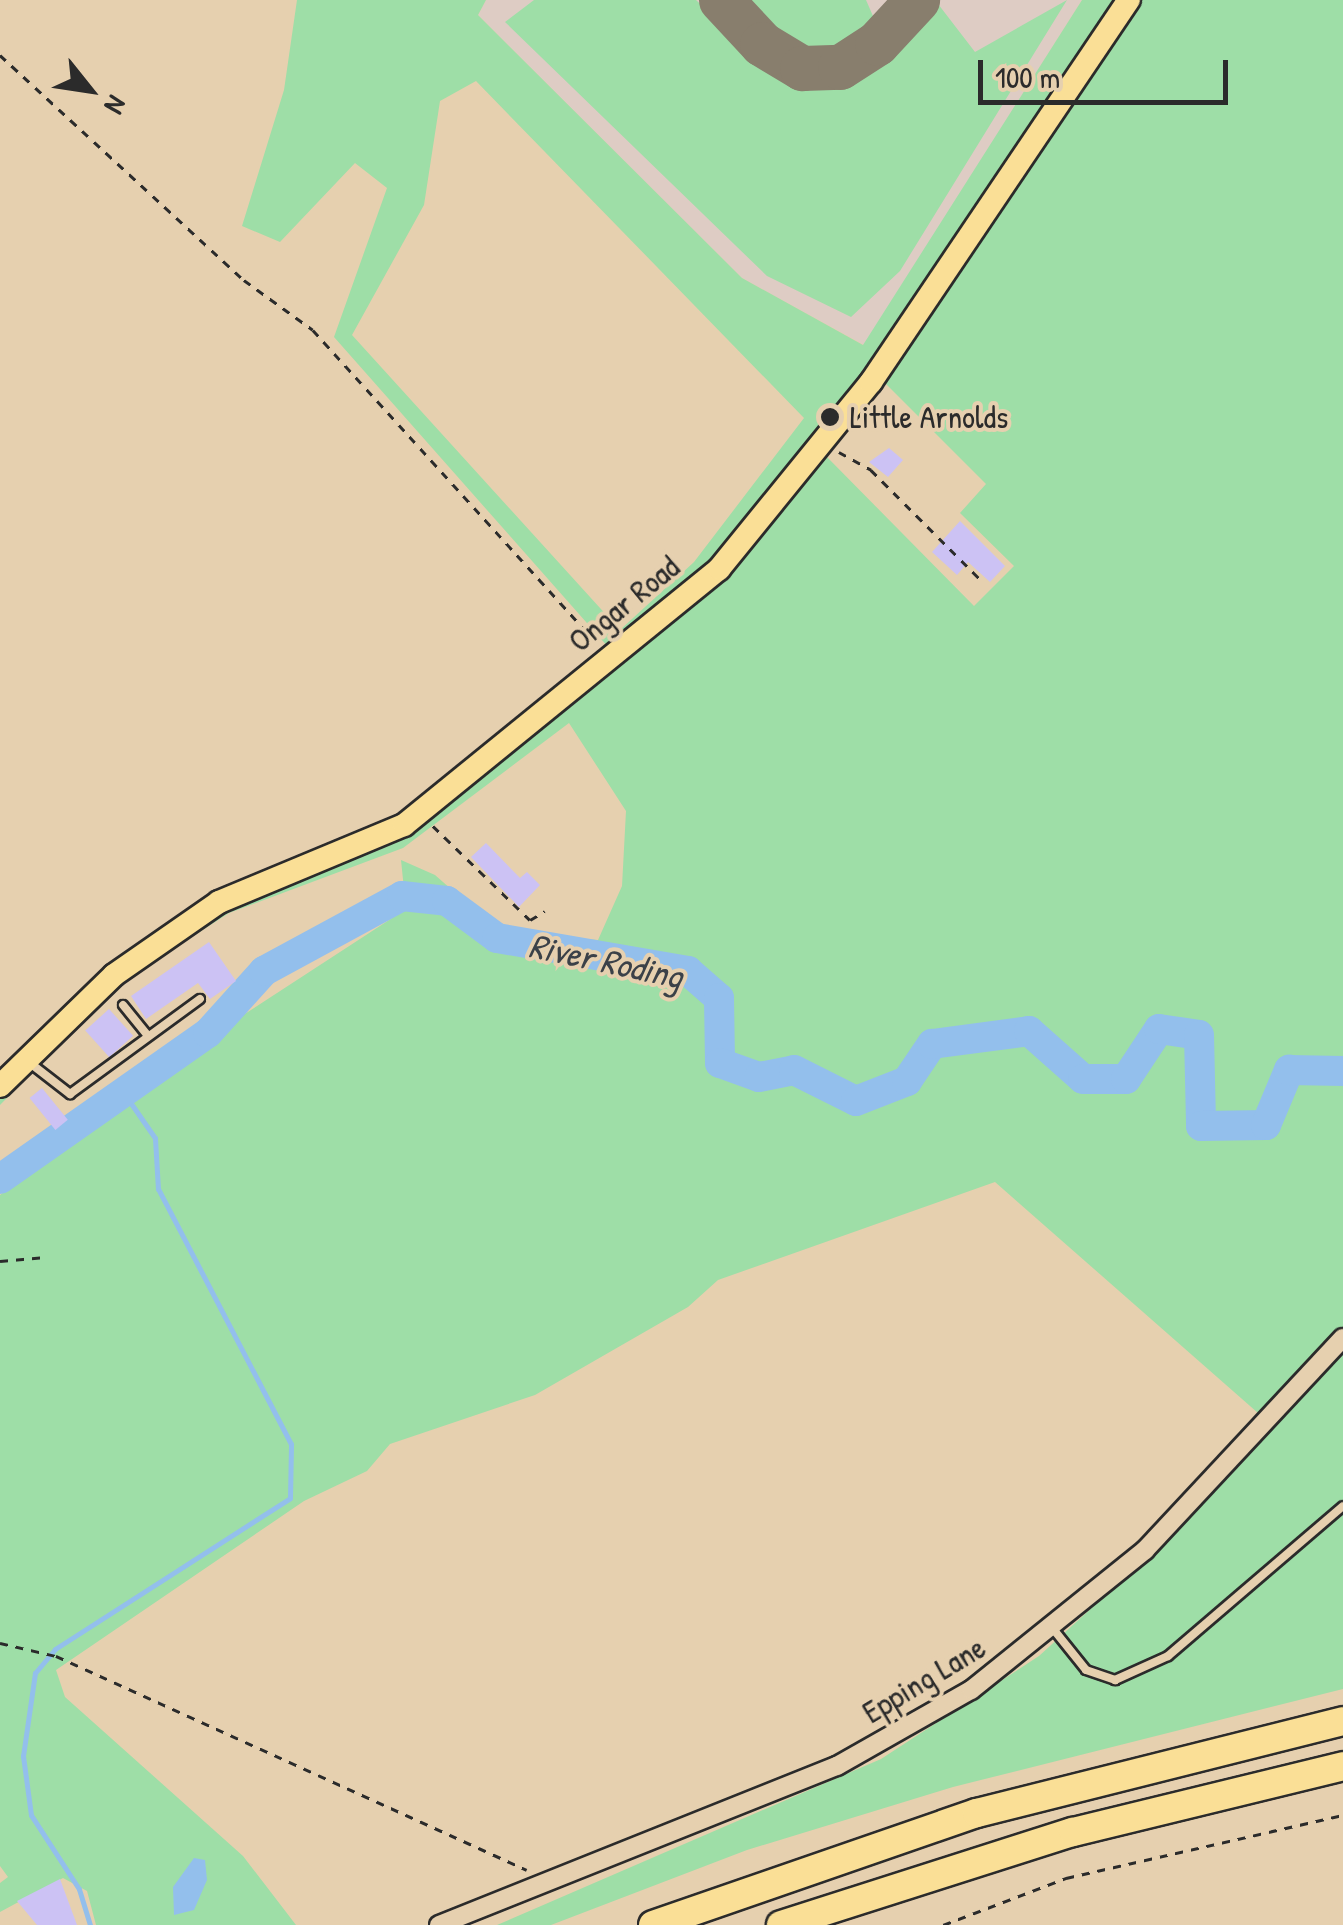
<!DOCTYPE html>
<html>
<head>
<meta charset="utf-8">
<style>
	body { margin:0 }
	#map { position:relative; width:1343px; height:1925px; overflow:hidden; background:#e6d0af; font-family:"Patrick Hand",sans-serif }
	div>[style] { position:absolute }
	.built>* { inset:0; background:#deccc4 }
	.green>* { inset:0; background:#9edea7 }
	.water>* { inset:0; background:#93bfec }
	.stream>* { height:5px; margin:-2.5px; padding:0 2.5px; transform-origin:2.5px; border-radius:2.5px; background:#93bfec }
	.river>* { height:30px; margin:-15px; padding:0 15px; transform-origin:15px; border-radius:15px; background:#93bfec }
	.taxiway>* { height:45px; margin:-22.5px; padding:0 22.5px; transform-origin:22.5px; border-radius:22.5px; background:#887e6d }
	.building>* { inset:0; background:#ccc2f4; transform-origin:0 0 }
	.path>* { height:2.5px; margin-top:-1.25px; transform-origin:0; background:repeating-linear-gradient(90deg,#2b2b2b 0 8px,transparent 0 16px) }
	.roads { filter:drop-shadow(2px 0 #2b2b2b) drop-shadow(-2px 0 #2b2b2b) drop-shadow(0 2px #2b2b2b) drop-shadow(0 -2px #2b2b2b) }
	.service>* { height:8px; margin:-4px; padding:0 4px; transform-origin:4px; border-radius:4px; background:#e6d0af }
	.tertiary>* { height:18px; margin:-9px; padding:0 9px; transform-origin:9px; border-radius:9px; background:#e6d0af }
	.primary>* { height:22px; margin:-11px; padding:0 11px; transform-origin:11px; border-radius:11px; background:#fadf96 }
	.motorway>* { height:28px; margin:-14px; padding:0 14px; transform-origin:14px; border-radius:14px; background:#fadf96 }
	.dots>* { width:28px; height:28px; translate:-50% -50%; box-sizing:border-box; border:5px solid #e6d0af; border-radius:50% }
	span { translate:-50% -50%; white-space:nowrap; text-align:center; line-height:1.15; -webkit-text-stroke:8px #e6d0af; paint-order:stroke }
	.poi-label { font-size:32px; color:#2b2b2b }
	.left { translate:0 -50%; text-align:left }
	.street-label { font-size:32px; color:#2b2b2b }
	.water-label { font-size:35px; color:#3b4148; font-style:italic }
	.north { position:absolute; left:40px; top:40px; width:100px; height:100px; -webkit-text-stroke:8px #e6d0af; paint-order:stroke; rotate:120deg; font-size:28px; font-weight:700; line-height:40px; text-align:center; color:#2b2b2b }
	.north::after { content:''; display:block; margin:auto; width:35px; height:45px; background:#2b2b2b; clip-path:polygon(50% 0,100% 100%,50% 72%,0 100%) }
	.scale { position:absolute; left:978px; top:60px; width:250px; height:45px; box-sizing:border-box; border:5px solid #2b2b2b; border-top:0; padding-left:12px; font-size:30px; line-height:35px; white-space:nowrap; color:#2b2b2b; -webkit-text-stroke:8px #e6d0af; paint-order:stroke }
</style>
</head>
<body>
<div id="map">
	<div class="built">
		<div style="clip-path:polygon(486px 0,1082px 0,864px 345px,742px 278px,478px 15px)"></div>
	</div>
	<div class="green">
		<div style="clip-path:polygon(evenodd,297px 0,486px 0,478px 15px,742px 278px,863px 345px,1082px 0,1343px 0,1343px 1327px,1258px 1413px,995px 1182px,718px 1280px,688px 1307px,535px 1395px,390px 1444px,367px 1471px,304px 1501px,56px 1670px,65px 1697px,243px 1856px,296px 1925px,96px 1925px,87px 1891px,63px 1878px,0 1912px,0 1883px,8px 1877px,0 1866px,0 1195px,237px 1019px,406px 909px,401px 860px,435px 875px,501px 933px,598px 940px,622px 886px,626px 811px,569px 723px,403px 848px,229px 913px,119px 984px,0 1105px,0 1075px,106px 972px,400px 817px,609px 648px,334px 337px,387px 188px,355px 163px,280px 242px,242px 226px,284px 90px,297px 0,476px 81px,804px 418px,694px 562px,620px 630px,352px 335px,424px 205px,440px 101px,476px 81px,297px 0,882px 380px,986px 484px,960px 513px,1014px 566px,974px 606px,826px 456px,882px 380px)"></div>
		<div style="clip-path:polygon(534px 0,696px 0,779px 76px,822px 84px,872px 68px,935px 0,975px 52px,1067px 0,900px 271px,851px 317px,767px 276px,505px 22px)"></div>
		<div style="clip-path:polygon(733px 0,866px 0,876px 23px,851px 47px,824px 56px,765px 36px)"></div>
		<div style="clip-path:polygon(1343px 1354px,1343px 1689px,953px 1787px,747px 1850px,551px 1925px,497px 1925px,881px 1759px,1039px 1656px,1188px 1520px)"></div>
	</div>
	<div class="water">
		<div style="clip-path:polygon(205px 1860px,207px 1880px,194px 1910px,174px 1915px,173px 1887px,194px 1858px)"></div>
	</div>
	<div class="stream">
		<div style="left:90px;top:1925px;width:38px;rotate:-107deg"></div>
		<div style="left:79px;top:1889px;width:88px;rotate:-123deg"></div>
		<div style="left:31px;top:1815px;width:60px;rotate:-97.7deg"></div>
		<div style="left:23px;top:1756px;width:84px;rotate:-81.8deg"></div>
		<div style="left:35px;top:1673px;width:31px;rotate:-50deg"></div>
		<div style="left:55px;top:1649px;width:279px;rotate:-32.7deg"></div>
		<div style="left:290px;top:1498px;width:54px;rotate:-88.9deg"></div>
		<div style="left:291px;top:1444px;width:288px;rotate:-117.5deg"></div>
		<div style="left:158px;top:1189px;width:51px;rotate:-93.4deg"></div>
		<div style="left:155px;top:1138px;width:56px;rotate:-124.8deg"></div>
	</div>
	<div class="river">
		<div style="left:0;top:1179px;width:254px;rotate:-35.1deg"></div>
		<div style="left:208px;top:1033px;width:84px;rotate:-47.9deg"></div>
		<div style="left:264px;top:971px;width:157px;rotate:-28.5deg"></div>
		<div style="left:402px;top:896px;width:45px;rotate:6.3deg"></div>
		<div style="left:447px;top:901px;width:62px;rotate:36.5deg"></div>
		<div style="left:497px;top:938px;width:194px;rotate:9.8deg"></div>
		<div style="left:688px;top:971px;width:41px;rotate:41.1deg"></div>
		<div style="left:719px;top:998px;width:65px;rotate:89.1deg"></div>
		<div style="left:720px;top:1063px;width:41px;rotate:19.7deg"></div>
		<div style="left:759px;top:1077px;width:36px;rotate:-11deg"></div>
		<div style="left:794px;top:1070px;width:69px;rotate:26.6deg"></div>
		<div style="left:856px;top:1101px;width:55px;rotate:-21.4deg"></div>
		<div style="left:907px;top:1081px;width:45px;rotate:-56deg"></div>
		<div style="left:932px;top:1044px;width:98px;rotate:-7.6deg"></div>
		<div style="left:1029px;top:1031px;width:72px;rotate:41.6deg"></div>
		<div style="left:1083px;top:1079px;width:43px"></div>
		<div style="left:1126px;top:1079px;width:60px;rotate:-56.6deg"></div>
		<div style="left:1159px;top:1029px;width:40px;rotate:8.5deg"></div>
		<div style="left:1199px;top:1035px;width:91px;rotate:88.7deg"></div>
		<div style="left:1201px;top:1126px;width:65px;rotate:-0.9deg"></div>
		<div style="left:1266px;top:1125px;width:60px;rotate:-67.3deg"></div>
		<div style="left:1289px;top:1070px;width:54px;rotate:1.1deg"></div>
	</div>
	<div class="taxiway">
		<div style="left:721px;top:0;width:60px;rotate:47deg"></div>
		<div style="left:762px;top:44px;width:47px;rotate:31deg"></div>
		<div style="left:802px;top:68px;width:38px;rotate:-2deg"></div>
		<div style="left:840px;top:67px;width:44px;rotate:-33deg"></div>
		<div style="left:877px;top:43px;width:59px;rotate:-47.1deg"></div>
	</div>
	<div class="building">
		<div style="clip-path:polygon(889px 448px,903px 460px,888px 477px,869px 462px)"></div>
		<div style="clip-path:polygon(960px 521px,1005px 566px,990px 582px,968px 562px,957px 575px,932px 552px)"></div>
		<div style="clip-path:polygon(486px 843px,520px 878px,527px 872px,540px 885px,519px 907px,471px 857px)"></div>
		<div style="clip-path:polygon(209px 942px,236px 981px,210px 999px,198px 983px,146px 1019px,131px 996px)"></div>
		<div style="left:109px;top:1009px;width:36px;height:32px;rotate:48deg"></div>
		<div style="left:42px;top:1088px;width:41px;height:16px;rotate:51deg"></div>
		<div style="clip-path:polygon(60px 1879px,77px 1925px,37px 1925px,17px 1901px)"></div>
	</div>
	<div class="path">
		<div style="left:0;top:55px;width:332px;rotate:42.7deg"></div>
		<div style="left:244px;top:280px;width:85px;rotate:35.9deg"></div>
		<div style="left:313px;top:330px;width:421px;rotate:47.8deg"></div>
		<div style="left:839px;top:452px;width:37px;rotate:29deg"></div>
		<div style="left:871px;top:470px;width:157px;rotate:45deg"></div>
		<div style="left:433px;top:826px;width:135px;rotate:44.1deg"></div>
		<div style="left:530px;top:920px;width:17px;rotate:-31deg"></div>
		<div style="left:0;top:1261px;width:46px;rotate:-5deg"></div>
		<div style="left:0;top:1643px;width:57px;rotate:13.1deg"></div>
		<div style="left:56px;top:1656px;width:517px;rotate:24.43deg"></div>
		<div style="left:943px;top:1925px;width:132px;rotate:-20.9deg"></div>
		<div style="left:1066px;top:1878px;width:284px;rotate:-12.8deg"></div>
	</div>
	<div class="roads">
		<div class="service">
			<div style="left:123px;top:1005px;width:38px;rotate:51deg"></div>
			<div style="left:30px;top:1063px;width:51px;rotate:37.8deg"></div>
			<div style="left:70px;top:1094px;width:161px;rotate:-36.2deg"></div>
			<div style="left:1054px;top:1630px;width:51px;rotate:51.3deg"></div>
			<div style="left:1086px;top:1670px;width:31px;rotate:19deg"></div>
			<div style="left:1115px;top:1680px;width:58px;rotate:-24.4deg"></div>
			<div style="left:1168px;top:1656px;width:230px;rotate:-40.6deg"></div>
		</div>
		<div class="tertiary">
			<div style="left:439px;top:1925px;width:429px;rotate:-21.8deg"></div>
			<div style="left:837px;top:1766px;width:154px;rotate:-29.6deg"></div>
			<div style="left:971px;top:1690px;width:223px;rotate:-38.8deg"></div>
			<div style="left:1145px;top:1550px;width:290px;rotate:-47deg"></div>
		</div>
		<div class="primary">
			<div style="left:0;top:1086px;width:159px;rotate:-44.2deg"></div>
			<div style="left:114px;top:975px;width:128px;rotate:-34.8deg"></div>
			<div style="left:219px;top:902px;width:200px;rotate:-22.6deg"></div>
			<div style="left:404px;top:825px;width:406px;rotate:-39.1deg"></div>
			<div style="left:719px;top:569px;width:241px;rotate:-50.9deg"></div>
			<div style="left:871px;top:382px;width:461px;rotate:-56deg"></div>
		</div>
		<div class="motorway">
			<div style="left:653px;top:1925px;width:343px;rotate:-19.1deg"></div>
			<div style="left:977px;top:1813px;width:377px;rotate:-14.1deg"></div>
			<div style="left:781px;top:1925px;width:306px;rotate:-17.7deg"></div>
			<div style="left:1073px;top:1832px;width:278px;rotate:-13.7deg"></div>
		</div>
	</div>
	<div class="dots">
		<div style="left:830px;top:417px;background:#2b2b2b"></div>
	</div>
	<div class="poi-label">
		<span class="left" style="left:850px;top:417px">Little Arnolds</span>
	</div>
	<div class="street-label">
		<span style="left:624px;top:604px;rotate:-39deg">Ongar Road</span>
		<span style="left:924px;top:1680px;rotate:-31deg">Epping Lane</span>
	</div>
	<div class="water-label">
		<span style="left:606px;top:961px;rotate:12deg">River Roding</span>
	</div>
	<div class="north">N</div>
	<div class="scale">100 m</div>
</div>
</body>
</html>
